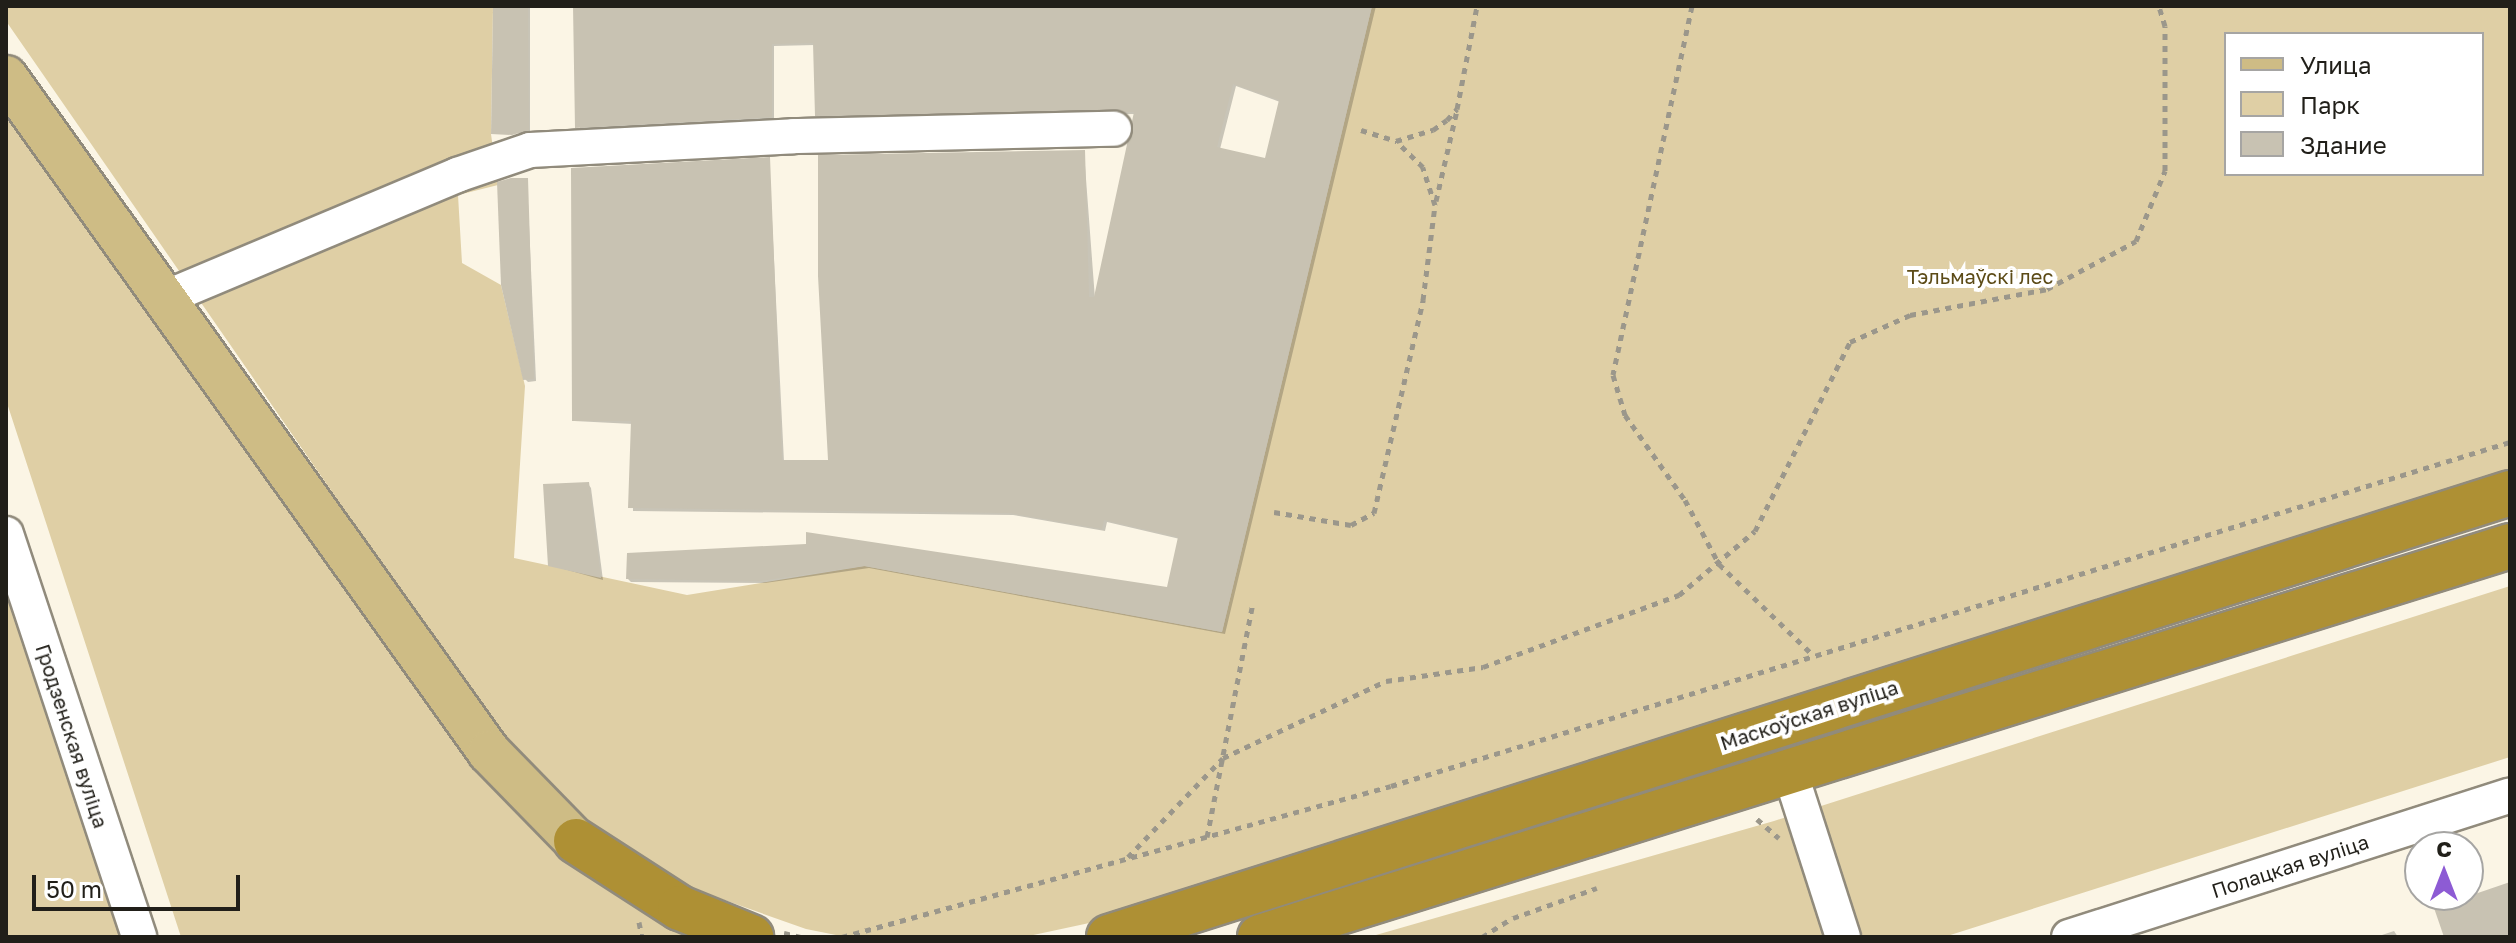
<!DOCTYPE html>
<html>
<head>
<meta charset="utf-8">
<style>
	body { margin:0 }
	#map { position:relative; width:2516px; height:943px; overflow:hidden; background:#fbf5e5; font-family:"Golos Text",sans-serif }
	div>[style] { position:absolute }
	.green>* { inset:0; background:#dfcfa5 }
	.shadow>* { inset:0; background:#0003; transform-origin:0 0 }
	.building>* { inset:0; background:#c8c2b2 }
	.path>* { height:5px; margin-top:-2.5px; transform-origin:0; background:repeating-linear-gradient(90deg,#9b978b 0 6px,transparent 0 12px) }
	.roads { filter:drop-shadow(2px 0 #918b7c) drop-shadow(-2px 0 #918b7c) drop-shadow(0 2px #918b7c) drop-shadow(0 -2px #918b7c) }
	.minor>* { height:34px; margin:-17px; padding:0 17px; transform-origin:17px; border-radius:17px; background:#fff }
	.major>* { height:42px; margin:-21px; padding:0 21px; transform-origin:21px; border-radius:21px; background:#cebc85 }
	.highway>* { height:44px; margin:-22px; padding:0 22px; transform-origin:22px; border-radius:22px; background:#ae9034 }
	span { translate:-50% -50%; white-space:nowrap; text-align:center; line-height:1.15; -webkit-text-stroke:8px #fff; paint-order:stroke }
	.park-label { font-size:20px; color:#5c4b17 }
	.street-label { font-size:20px; color:#211f19 }
	.frame { position:absolute; inset:0; border:8px solid #211f19; pointer-events:none }
	.legend { position:absolute; left:2224px; top:32px; width:260px; height:144px; box-sizing:border-box; background:#fff; border:2px solid #a6a5a3; margin:0; padding:10px 14px; list-style:none; font-size:24px; color:#211f19 }
	.legend li { display:flex; align-items:center; gap:16px; height:40px }
	.legend b { width:40px; border:2px solid #a6a5a3 }
	.north { position:absolute; left:2404px; top:831px; width:80px; height:80px; box-sizing:border-box; background:#fff; border:2px solid #a6a5a3; border-radius:50%; rotate:0deg; font-size:22px; font-weight:700; line-height:32px; text-align:center; color:#211f19 }
	.north::after { content:''; display:block; margin:auto; width:28px; height:36px; background:#8d5bd4; clip-path:polygon(50% 0,100% 100%,50% 72%,0 100%) }
	.scale { position:absolute; left:32px; top:875px; width:208px; height:36px; box-sizing:border-box; border:4px solid #211f19; border-top:0; padding-left:10px; font-size:24px; line-height:28px; white-space:nowrap; color:#211f19; -webkit-text-stroke:6px #fff; paint-order:stroke }
</style>
</head>
<body>
<div id="map">
	<div class="green">
		<div style="clip-path:polygon(evenodd,6px 6px,493px 6px,491px 134px,498px 185px,458px 195px,462px 263px,501px 285px,525px 386px,514px 558px,687px 595px,865px 566px,1222px 632px,1372px 6px,2510px 6px,2510px 475px,1094px 922px,1024px 937px,846px 937px,806px 929px,679px 884px,564px 804px,501px 736px,6px 21px,6px 6px,2226px 34px,2482px 34px,2482px 174px,2226px 174px,2226px 34px)"></div>
		<div style="clip-path:polygon(6px 108px,490px 779px,708px 937px,181px 937px,6px 400px)"></div>
		<div style="clip-path:polygon(6px 564px,124px 937px,6px 937px)"></div>
		<div style="clip-path:polygon(2510px 586px,2510px 757px,1944px 937px,1369px 937px,1774px 821px)"></div>
	</div>
	<div class="shadow">
		<div style="left:495px;top:6px;width:35px;height:127px"></div>
		<div style="clip-path:polygon(evenodd,575px 6px,1376px 6px,1225px 634px,869px 568px,765px 583px,631px 582px,628px 579px,808px 546px,1169px 589px,1180px 539px,1107px 522px,1105px 531px,1013px 515px,633px 511px,633px 424px,574px 421px,769px 159px,784px 462px,831px 462px,1084px 152px,1095px 299px,1136px 114px,820px 118px,815px 45px,774px 46px,774px 120px,580px 130px,575px 6px,1236px 86px,1280px 102px,1267px 160px,1220px 149px,1236px 86px)"></div>
		<div style="clip-path:polygon(527px 180px,536px 381px,528px 382px,525px 379px)"></div>
		<div style="clip-path:polygon(588px 484px,591px 488px,603px 580px,550px 565px)"></div>
		<div style="clip-path:polygon(2394px 931px,2398px 937px,2376px 937px)"></div>
	</div>
	<div class="building">
		<div style="clip-path:polygon(493px 6px,528px 6px,529px 130px,512px 135px,491px 134px)"></div>
		<div style="clip-path:polygon(evenodd,573px 6px,1372px 6px,1222px 632px,864px 566px,761px 581px,626px 579px,627px 553px,806px 544px,806px 532px,1167px 587px,1178px 537px,1104px 520px,1102px 529px,1009px 513px,628px 508px,631px 421px,572px 421px,571px 168px,770px 157px,782px 460px,828px 460px,818px 276px,818px 155px,1085px 150px,1089px 297px,1094px 297px,1134px 112px,815px 116px,813px 43px,772px 44px,772px 117px,575px 128px,573px 6px,1233px 84px,1279px 100px,1265px 158px,1217px 147px,1233px 84px)"></div>
		<div style="clip-path:polygon(511px 178px,528px 178px,534px 379px,523px 380px,501px 285px,497px 182px)"></div>
		<div style="clip-path:polygon(589px 482px,592px 507px,601px 578px,548px 566px,543px 484px)"></div>
		<div style="clip-path:polygon(2510px 882px,2510px 937px,2444px 937px,2434px 908px)"></div>
	</div>
	<div class="path">
		<div style="left:1692px;top:6px;width:377px;rotate:102.1deg"></div>
		<div style="left:1613px;top:375px;width:42px;rotate:73.3deg"></div>
		<div style="left:1625px;top:415px;width:104px;rotate:54.8deg"></div>
		<div style="left:1685px;top:500px;width:72px;rotate:62deg"></div>
		<div style="left:1719px;top:564px;width:131px;rotate:44.1deg"></div>
		<div style="left:1361px;top:130px;width:37px;rotate:17deg"></div>
		<div style="left:1396px;top:141px;width:39px;rotate:-17deg"></div>
		<div style="left:1433px;top:130px;width:17px;rotate:-36deg"></div>
		<div style="left:1447px;top:120px;width:15px;rotate:-48deg"></div>
		<div style="left:1457px;top:109px;width:105px;rotate:-79deg"></div>
		<div style="left:1436px;top:201px;width:93px;rotate:-77deg"></div>
		<div style="left:1274px;top:512px;width:78px;rotate:9.6deg"></div>
		<div style="left:1351px;top:525px;width:26px;rotate:-28deg"></div>
		<div style="left:1374px;top:513px;width:219px;rotate:-77deg"></div>
		<div style="left:1423px;top:300px;width:96px;rotate:-82.8deg"></div>
		<div style="left:1435px;top:205px;width:40px;rotate:-108deg"></div>
		<div style="left:1423px;top:167px;width:37px;rotate:-136deg"></div>
		<div style="left:1757px;top:819px;width:29px;rotate:41deg"></div>
		<div style="left:1207px;top:837px;width:238px;rotate:-78.9deg"></div>
		<div style="left:1128px;top:857px;width:137px;rotate:-46.2deg"></div>
		<div style="left:1223px;top:758px;width:180px;rotate:-25.3deg"></div>
		<div style="left:1386px;top:681px;width:98px;rotate:-8.2deg"></div>
		<div style="left:1483px;top:667px;width:209px;rotate:-20.2deg"></div>
		<div style="left:1679px;top:595px;width:99px;rotate:-40.1deg"></div>
		<div style="left:1755px;top:531px;width:212px;rotate:-63.3deg"></div>
		<div style="left:1850px;top:342px;width:66px;rotate:-24.2deg"></div>
		<div style="left:1910px;top:315px;width:139px;rotate:-10.7deg"></div>
		<div style="left:2047px;top:289px;width:101px;rotate:-28.3deg"></div>
		<div style="left:2136px;top:241px;width:76px;rotate:-67.5deg"></div>
		<div style="left:2165px;top:171px;width:145px;rotate:-90deg"></div>
		<div style="left:2165px;top:26px;width:21px;rotate:-107deg"></div>
		<div style="left:639px;top:922px;width:15px;rotate:79deg"></div>
		<div style="left:784px;top:933px;width:17px;rotate:13deg"></div>
		<div style="left:842px;top:937px;width:569px;rotate:-15.38deg"></div>
		<div style="left:1391px;top:786px;width:1171px;rotate:-17.09deg"></div>
		<div style="left:1482px;top:937px;width:36px;rotate:-32deg"></div>
		<div style="left:1513px;top:918px;width:89px;rotate:-19.7deg"></div>
	</div>
	<div class="roads">
		<div class="minor">
			<div style="left:167px;top:297px;width:315px;rotate:-22.8deg"></div>
			<div style="left:457px;top:175px;width:77px;rotate:-18.9deg"></div>
			<div style="left:530px;top:150px;width:264px;rotate:-3deg"></div>
			<div style="left:794px;top:136px;width:320px;rotate:-1.3deg"></div>
			<div style="left:6px;top:534px;width:424px;rotate:71.7deg"></div>
			<div style="left:1790px;top:772px;width:173px;rotate:72.2deg"></div>
			<div style="left:2069px;top:937px;width:463px;rotate:-17.8deg"></div>
		</div>
		<div class="major">
			<div style="left:6px;top:77px;width:830px;rotate:54.41deg"></div>
			<div style="left:489px;top:752px;width:124px;rotate:45.7deg"></div>
		</div>
		<div class="highway">
			<div style="left:576px;top:841px;width:124px;rotate:32.8deg"></div>
			<div style="left:680px;top:908px;width:77px;rotate:22.2deg"></div>
			<div style="left:1109px;top:937px;width:1470px;rotate:-17.58deg"></div>
			<div style="left:1260px;top:937px;width:1310px;rotate:-17.37deg"></div>
		</div>
	</div>
	<div class="park-label">
		<span style="left:1980px;top:276px">Тэльмаўскі лес</span>
	</div>
	<div class="street-label">
		<span style="left:1809px;top:715px;rotate:-18deg">Маскоўская вуліца</span>
		<span style="left:72px;top:736px;rotate:72deg">Гродзенская вуліца</span>
		<span style="left:2290px;top:866px;rotate:-18deg">Полацкая вуліца</span>
	</div>
	<div class="frame"></div>
	<ul class="legend">
	<li><b style="height:10px;background:#cebc85"></b>Улица</li>
	<li><b style="height:22px;background:#dfcfa5"></b>Парк</li>
	<li><b style="height:22px;background:#c8c2b2"></b>Здание</li>
	</ul>
	<div class="north">С</div>
	<div class="scale">50 m</div>
</div>
</body>
</html>
